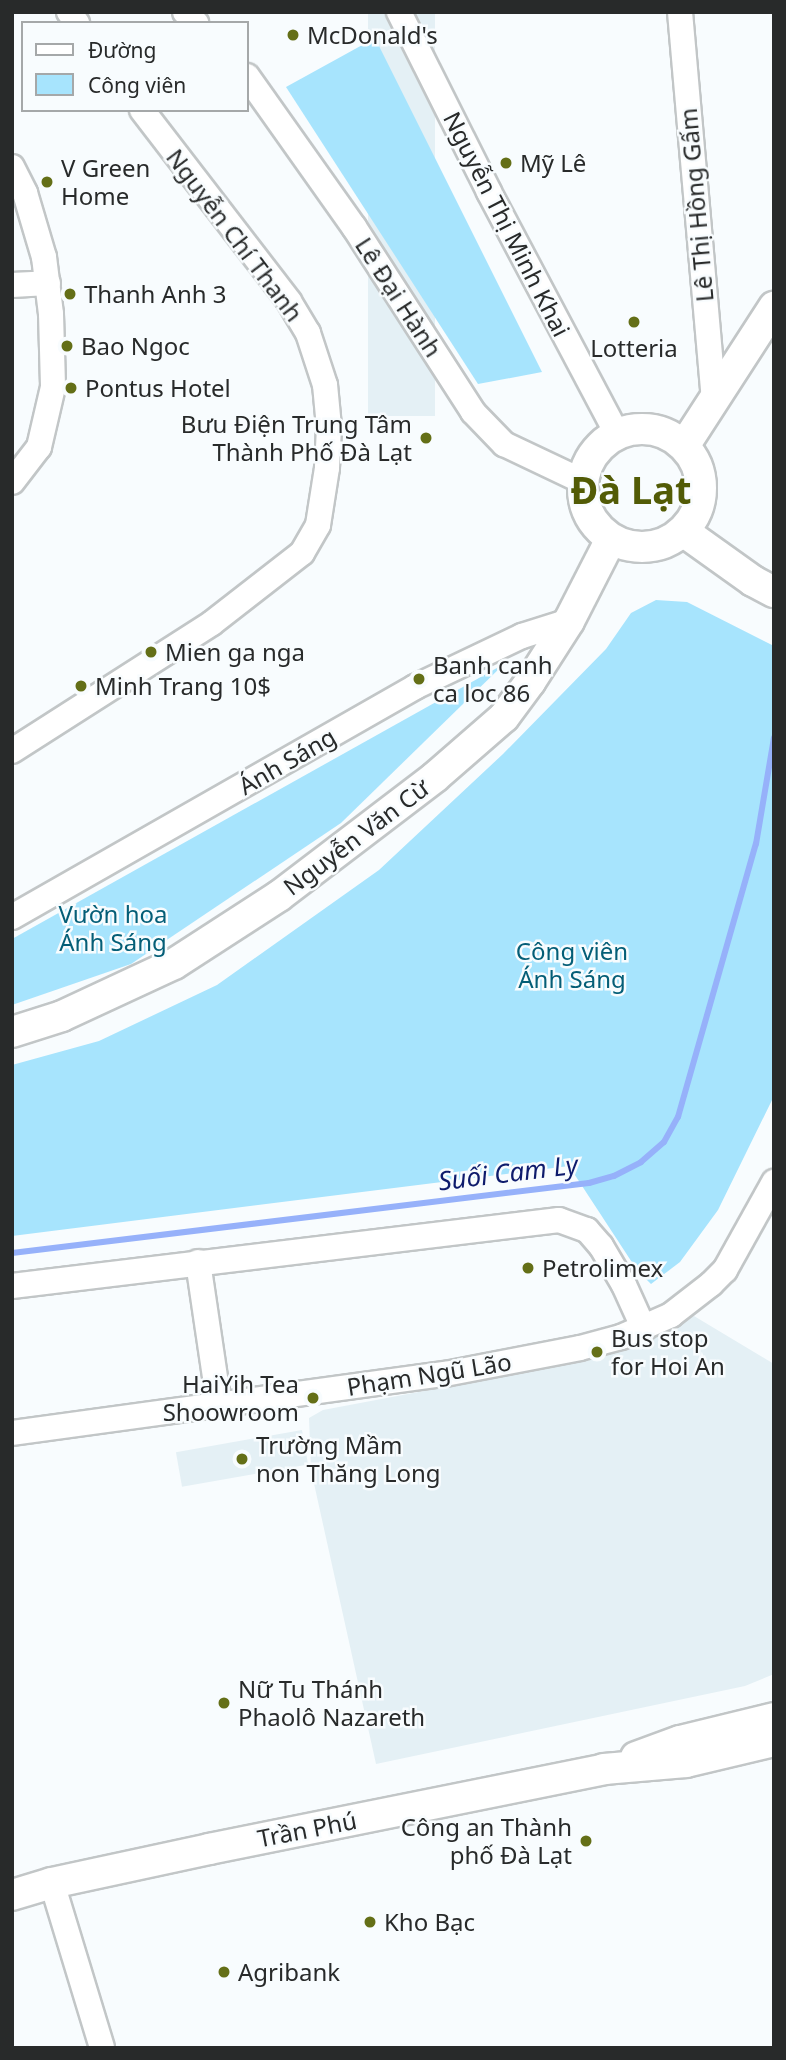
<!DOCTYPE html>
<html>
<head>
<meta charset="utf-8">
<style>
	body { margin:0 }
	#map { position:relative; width:786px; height:2060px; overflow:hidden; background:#f8fcfe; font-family:"Noto Sans",sans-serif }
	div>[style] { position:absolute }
	.built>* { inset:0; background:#e4f0f5; transform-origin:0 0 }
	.green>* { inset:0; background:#a7e4fd }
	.stream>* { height:6px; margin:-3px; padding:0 3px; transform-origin:3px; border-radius:3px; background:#96b1fa }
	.roads { filter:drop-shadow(2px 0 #c2c6c7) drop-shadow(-2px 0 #c2c6c7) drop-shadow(0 2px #c2c6c7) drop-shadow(0 -2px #c2c6c7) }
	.minor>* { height:24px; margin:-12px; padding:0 12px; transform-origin:12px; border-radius:12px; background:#fff }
	.major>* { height:30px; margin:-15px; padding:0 15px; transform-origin:15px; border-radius:15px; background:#fff }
	.major>.ring { margin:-15px; padding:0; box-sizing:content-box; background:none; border:30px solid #fff; border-radius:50% }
	.dots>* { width:19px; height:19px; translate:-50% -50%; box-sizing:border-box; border:4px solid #f8fcfe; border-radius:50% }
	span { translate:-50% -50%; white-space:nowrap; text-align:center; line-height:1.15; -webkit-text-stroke:5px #f8fcfe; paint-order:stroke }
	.poi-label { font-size:24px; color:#282a2a }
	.left { translate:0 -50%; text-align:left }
	.right { translate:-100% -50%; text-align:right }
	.street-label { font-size:24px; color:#282a2a }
	.park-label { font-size:24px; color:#045e77 }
	.water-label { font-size:26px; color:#0e1b6c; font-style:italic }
	.town-label { font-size:38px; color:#525b06; font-weight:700 }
	.frame { position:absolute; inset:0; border:14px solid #282a2a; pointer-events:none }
	.legend { position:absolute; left:21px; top:21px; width:228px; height:91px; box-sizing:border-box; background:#f8fcfe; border:2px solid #a5a8a9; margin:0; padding:9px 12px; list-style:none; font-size:21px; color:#282a2a }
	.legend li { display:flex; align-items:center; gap:14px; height:35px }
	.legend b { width:35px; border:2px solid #a5a8a9 }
</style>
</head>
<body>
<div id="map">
	<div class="built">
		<div style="left:368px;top:12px;width:67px;height:404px"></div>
		<div style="clip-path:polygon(694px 1316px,774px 1364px,774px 1674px,745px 1686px,376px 1764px,311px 1470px,309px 1418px,323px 1410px,593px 1359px,633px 1347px)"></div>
		<div style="left:302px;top:1430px;width:35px;height:128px;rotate:80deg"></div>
	</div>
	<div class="green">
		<div style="clip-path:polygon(375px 38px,542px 372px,478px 384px,286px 87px)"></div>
		<div style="clip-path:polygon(656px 600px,687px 602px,774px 646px,774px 1096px,718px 1210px,680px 1262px,651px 1284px,637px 1270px,569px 1166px,12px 1236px,12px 1065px,99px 1041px,217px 985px,379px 870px,503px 754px,606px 649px,631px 613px)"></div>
		<div style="clip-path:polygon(504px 664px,341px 823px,131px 964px,12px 1005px,12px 939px)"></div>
	</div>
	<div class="stream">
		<div style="left:12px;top:1253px;width:581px;rotate:-6.92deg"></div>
		<div style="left:589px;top:1183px;width:26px;rotate:-16deg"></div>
		<div style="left:614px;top:1176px;width:30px;rotate:-27deg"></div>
		<div style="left:641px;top:1162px;width:30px;rotate:-41deg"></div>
		<div style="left:664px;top:1142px;width:29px;rotate:-61deg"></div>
		<div style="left:678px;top:1117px;width:284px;rotate:-74.1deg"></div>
		<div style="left:756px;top:844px;width:108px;rotate:-80.4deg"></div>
	</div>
	<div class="roads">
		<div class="minor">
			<div style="left:69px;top:12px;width:14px;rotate:54deg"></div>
			<div style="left:185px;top:12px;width:16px;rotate:45deg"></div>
			<div style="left:399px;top:12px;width:201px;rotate:63.4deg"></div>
			<div style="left:489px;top:192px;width:274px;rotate:62.1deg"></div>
			<div style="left:680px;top:12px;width:387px;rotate:85deg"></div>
			<div style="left:247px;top:76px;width:185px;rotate:54.7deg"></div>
			<div style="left:354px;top:227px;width:220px;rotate:57.2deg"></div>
			<div style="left:473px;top:412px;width:45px;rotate:45.9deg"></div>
			<div style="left:504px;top:444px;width:86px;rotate:25.4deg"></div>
			<div style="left:12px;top:167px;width:29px;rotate:63deg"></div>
			<div style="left:25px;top:193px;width:67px;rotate:73.5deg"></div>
			<div style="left:44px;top:257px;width:57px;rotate:83deg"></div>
			<div style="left:51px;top:314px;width:73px;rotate:88.4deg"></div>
			<div style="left:53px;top:387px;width:62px;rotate:103.1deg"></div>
			<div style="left:39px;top:447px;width:44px;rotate:127.6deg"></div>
			<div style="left:12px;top:285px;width:36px;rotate:-3deg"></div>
			<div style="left:12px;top:751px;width:237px;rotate:-32.6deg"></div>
			<div style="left:212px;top:623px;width:114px;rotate:-37.9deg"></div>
			<div style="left:302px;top:553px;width:32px;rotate:-60deg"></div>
			<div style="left:318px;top:525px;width:58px;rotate:-81deg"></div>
			<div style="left:327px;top:468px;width:41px;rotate:-87.2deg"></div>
			<div style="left:329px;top:427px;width:42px;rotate:-95.4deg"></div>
			<div style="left:325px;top:385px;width:55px;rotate:-108.1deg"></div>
			<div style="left:308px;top:333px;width:37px;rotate:-121deg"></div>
			<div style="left:289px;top:301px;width:241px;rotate:-127.6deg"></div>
			<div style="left:12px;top:917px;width:464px;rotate:-29.7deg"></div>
			<div style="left:415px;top:687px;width:119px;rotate:-25.5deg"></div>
			<div style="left:522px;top:636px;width:49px;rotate:-17.7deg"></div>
			<div style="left:198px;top:1262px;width:145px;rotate:81.6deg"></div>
			<div style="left:12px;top:1286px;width:551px;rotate:-6.88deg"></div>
			<div style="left:559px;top:1220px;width:30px;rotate:20deg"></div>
			<div style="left:587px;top:1230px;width:21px;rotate:49deg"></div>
			<div style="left:601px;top:1246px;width:45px;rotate:59.5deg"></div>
			<div style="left:624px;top:1285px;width:48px;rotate:65.6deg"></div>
			<div style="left:12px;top:1433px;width:437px;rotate:-7.8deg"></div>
			<div style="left:445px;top:1374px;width:137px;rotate:-10.9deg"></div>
			<div style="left:580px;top:1348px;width:42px;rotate:-15deg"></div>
			<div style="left:621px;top:1337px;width:55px;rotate:-23.7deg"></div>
			<div style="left:671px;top:1315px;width:51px;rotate:-37.8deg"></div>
			<div style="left:711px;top:1284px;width:20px;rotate:-45deg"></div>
			<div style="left:725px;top:1270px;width:101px;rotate:-60.9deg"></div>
			<div style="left:52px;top:1883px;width:172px;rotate:73.1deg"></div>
		</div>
		<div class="major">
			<div class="ring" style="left:583px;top:429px;width:88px;height:88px"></div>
			<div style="left:684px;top:446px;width:166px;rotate:-57.1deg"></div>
			<div style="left:683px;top:531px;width:86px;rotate:35.5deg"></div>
			<div style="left:753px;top:581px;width:24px;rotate:28deg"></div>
			<div style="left:12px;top:1032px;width:52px;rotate:-17.7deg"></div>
			<div style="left:62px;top:1016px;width:123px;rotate:-24.9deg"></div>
			<div style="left:174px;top:964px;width:125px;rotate:-32.9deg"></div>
			<div style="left:279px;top:896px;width:196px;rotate:-37.3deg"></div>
			<div style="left:435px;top:777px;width:91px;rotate:-41deg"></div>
			<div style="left:504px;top:717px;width:44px;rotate:-53.4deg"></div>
			<div style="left:530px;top:682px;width:72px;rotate:-57.4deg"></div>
			<div style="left:569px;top:621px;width:92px;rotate:-62.9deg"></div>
			<div style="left:636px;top:1757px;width:47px;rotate:-20deg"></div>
			<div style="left:680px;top:1741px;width:97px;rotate:-13.7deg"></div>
			<div style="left:12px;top:1895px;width:42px;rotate:-16.7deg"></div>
			<div style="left:52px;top:1883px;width:161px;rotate:-12.2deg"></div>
			<div style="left:209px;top:1849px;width:403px;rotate:-11.4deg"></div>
			<div style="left:604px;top:1769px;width:82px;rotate:-4.9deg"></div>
			<div style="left:686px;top:1762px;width:90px;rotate:-13.4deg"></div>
		</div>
	</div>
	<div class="dots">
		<div style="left:293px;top:35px;background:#646f17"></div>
		<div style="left:506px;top:163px;background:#646f17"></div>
		<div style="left:47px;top:182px;background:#646f17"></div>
		<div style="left:70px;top:294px;background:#646f17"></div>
		<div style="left:634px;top:322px;background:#646f17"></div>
		<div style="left:67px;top:346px;background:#646f17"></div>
		<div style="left:71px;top:388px;background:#646f17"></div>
		<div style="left:426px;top:438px;background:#646f17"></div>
		<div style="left:151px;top:652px;background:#646f17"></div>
		<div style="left:419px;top:679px;background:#646f17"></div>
		<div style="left:81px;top:686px;background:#646f17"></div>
		<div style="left:528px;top:1268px;background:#646f17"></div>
		<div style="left:597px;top:1352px;background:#646f17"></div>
		<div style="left:313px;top:1398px;background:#646f17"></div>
		<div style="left:242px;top:1459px;background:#646f17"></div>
		<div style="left:224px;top:1703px;background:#646f17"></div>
		<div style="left:586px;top:1841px;background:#646f17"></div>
		<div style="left:370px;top:1922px;background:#646f17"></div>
		<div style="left:224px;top:1972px;background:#646f17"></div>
	</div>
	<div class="poi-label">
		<span class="left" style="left:307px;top:35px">McDonald's</span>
		<span class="left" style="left:520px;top:163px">Mỹ Lê</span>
		<span class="left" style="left:61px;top:182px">V Green<br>Home</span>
		<span class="left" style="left:84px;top:294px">Thanh Anh 3</span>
		<span class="left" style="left:81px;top:346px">Bao Ngoc</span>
		<span style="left:634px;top:348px">Lotteria</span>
		<span class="left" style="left:85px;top:388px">Pontus Hotel</span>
		<span class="right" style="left:412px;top:438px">Bưu Điện Trung Tâm<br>Thành Phố Đà Lạt</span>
		<span class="left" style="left:165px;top:652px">Mien ga nga</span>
		<span class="left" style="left:433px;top:679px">Banh canh<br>ca loc 86</span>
		<span class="left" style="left:95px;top:686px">Minh Trang 10$</span>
		<span class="left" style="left:542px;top:1268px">Petrolimex</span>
		<span class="left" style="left:611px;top:1352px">Bus stop<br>for Hoi An</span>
		<span class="right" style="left:299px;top:1398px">HaiYih Tea<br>Shoowroom</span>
		<span class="left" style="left:256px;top:1459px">Trường Mầm<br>non Thăng Long</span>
		<span class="left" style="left:238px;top:1703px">Nữ Tu Thánh<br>Phaolô Nazareth</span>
		<span class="right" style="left:572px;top:1841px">Công an Thành<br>phố Đà Lạt</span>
		<span class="left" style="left:384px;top:1922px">Kho Bạc</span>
		<span class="left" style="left:238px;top:1972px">Agribank</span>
	</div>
	<div class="street-label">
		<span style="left:696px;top:205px;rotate:-95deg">Lê Thị Hồng Gấm</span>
		<span style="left:507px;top:224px;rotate:63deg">Nguyễn Thị Minh Khai</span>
		<span style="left:235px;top:235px;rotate:53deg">Nguyễn Chí Thanh</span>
		<span style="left:399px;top:297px;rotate:57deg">Lê Đại Hành</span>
		<span style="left:287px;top:761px;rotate:-30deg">Ánh Sáng</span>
		<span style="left:356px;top:837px;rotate:-37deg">Nguyễn Văn Cừ</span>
		<span style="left:429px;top:1374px;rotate:-9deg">Phạm Ngũ Lão</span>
		<span style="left:307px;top:1829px;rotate:-11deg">Trần Phú</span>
	</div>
	<div class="park-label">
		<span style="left:113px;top:928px">Vườn hoa<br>Ánh Sáng</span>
		<span style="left:572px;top:965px">Công viên<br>Ánh Sáng</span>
	</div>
	<div class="water-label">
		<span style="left:508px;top:1173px;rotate:-7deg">Suối Cam Ly</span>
	</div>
	<div class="town-label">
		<span style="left:631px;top:490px">Đà Lạt</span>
	</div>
	<div class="frame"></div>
	<ul class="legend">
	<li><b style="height:9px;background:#fff"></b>Đường</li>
	<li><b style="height:19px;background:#a7e4fd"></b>Công viên</li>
	</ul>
</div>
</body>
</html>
